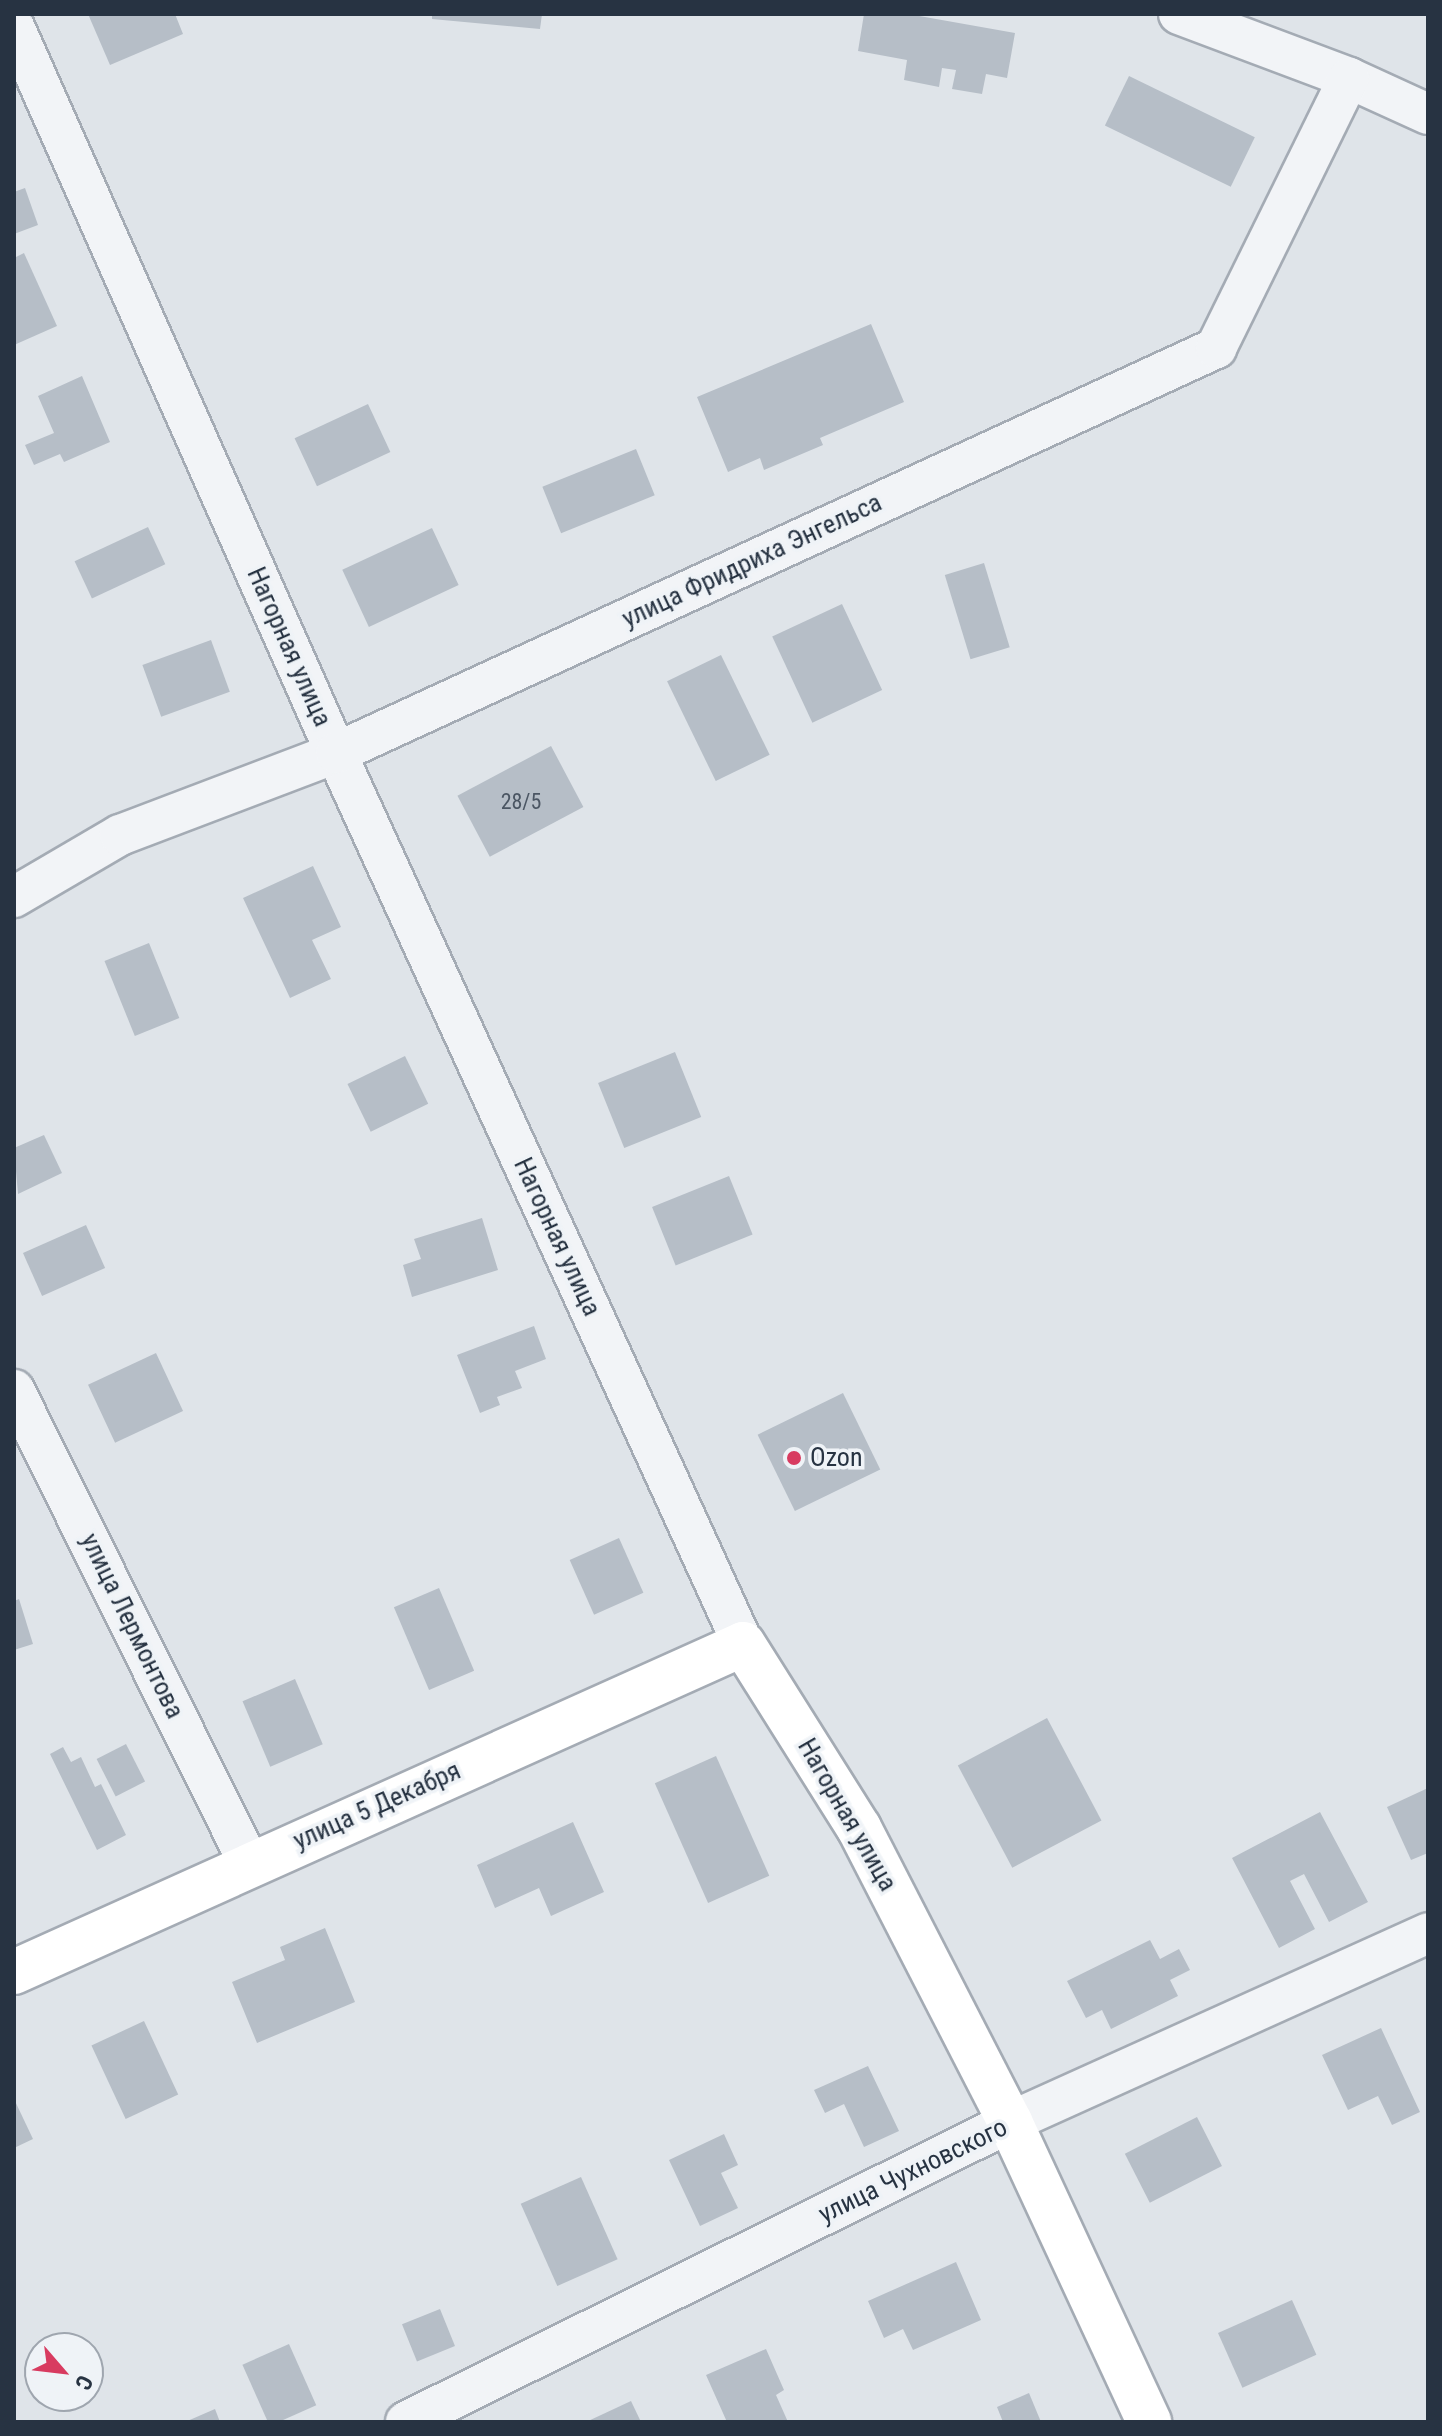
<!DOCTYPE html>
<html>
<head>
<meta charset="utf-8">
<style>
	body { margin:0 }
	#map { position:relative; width:1442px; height:2436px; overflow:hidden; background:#dfe4e9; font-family:"Roboto Condensed",sans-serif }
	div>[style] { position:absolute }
	.building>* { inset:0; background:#b6bec7; transform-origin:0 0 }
	.roads { filter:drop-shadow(2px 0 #a4abb4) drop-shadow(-2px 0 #a4abb4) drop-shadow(0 2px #a4abb4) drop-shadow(0 -2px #a4abb4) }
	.street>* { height:40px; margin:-20px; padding:0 20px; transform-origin:20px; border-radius:20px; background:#f2f4f7 }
	.secondary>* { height:44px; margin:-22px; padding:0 22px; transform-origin:22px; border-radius:22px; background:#fff }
	.dots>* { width:22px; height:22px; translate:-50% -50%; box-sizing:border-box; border:4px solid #eff3f7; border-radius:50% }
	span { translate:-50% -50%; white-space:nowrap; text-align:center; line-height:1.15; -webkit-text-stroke:7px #eff3f7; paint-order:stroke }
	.number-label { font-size:22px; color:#4b5663 }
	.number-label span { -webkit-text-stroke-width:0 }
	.street-label { font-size:26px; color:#273342 }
	.poi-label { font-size:26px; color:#273342 }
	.left { translate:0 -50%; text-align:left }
	.frame { position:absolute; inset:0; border:16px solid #273342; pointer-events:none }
	.north { position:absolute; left:24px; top:2332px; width:80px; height:80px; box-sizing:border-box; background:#eff3f7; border:2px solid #9fa6af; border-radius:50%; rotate:118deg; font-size:22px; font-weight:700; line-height:32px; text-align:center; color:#273342 }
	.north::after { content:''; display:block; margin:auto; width:28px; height:36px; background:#d83b60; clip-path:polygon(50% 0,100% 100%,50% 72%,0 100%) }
</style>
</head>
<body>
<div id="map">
	<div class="building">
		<div style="clip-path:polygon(88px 14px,175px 14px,183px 34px,110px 65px)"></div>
		<div style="clip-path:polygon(432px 14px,542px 14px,540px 29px,432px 19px)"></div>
		<div style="clip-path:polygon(864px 14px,908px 14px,1015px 33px,1007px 78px,986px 74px,982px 94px,952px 89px,956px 70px,942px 68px,939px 87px,904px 80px,907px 60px,858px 51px)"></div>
		<div style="left:1129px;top:76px;width:140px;height:55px;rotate:26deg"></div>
		<div style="clip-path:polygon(25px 188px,38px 225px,14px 234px,14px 192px)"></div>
		<div style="clip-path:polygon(24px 253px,57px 326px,14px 345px,14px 258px)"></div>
		<div style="clip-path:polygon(871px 324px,904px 402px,820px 438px,823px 445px,764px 470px,760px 458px,728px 472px,697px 397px)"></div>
		<div style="clip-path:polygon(82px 376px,110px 442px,64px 462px,60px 454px,34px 465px,25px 445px,54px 433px,38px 396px)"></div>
		<div style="left:368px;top:404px;width:53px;height:81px;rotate:65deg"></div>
		<div style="left:636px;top:449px;width:50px;height:101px;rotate:68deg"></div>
		<div style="left:148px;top:527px;width:41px;height:81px;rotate:65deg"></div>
		<div style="left:432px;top:528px;width:63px;height:99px;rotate:65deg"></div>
		<div style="left:984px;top:563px;width:88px;height:41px;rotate:73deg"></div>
		<div style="left:842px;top:604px;width:95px;height:77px;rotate:65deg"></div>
		<div style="left:211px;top:640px;width:55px;height:73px;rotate:70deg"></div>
		<div style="left:721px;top:655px;width:111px;height:60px;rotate:64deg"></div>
		<div style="left:551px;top:746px;width:69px;height:106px;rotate:62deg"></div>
		<div style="clip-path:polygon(313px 866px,341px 927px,312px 940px,331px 979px,290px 998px,243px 898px)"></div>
		<div style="left:149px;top:943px;width:81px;height:48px;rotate:68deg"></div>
		<div style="left:675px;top:1052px;width:70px;height:83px;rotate:68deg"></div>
		<div style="left:405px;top:1056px;width:53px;height:64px;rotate:64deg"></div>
		<div style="clip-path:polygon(44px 1135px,62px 1173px,18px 1194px,14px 1148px)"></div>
		<div style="left:729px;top:1176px;width:63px;height:83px;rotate:68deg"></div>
		<div style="clip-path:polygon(482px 1218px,498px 1270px,412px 1297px,403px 1265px,421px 1259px,414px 1239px)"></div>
		<div style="left:86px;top:1225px;width:47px;height:69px;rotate:66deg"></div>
		<div style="clip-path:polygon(534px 1326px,546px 1359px,515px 1371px,522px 1388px,497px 1397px,500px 1405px,480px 1413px,457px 1355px)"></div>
		<div style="left:156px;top:1353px;width:64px;height:75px;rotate:65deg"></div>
		<div style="left:843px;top:1393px;width:85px;height:95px;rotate:64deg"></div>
		<div style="left:619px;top:1538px;width:60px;height:54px;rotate:66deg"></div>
		<div style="left:439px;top:1588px;width:90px;height:49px;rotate:67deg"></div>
		<div style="clip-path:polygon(19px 1599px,33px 1644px,14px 1650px,14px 1601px)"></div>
		<div style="left:295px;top:1679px;width:71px;height:57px;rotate:67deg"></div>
		<div style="left:1047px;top:1718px;width:116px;height:101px;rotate:62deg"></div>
		<div style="left:126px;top:1744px;width:42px;height:33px;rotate:63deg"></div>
		<div style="clip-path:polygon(63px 1747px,71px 1762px,81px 1757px,95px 1787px,101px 1784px,126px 1835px,97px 1850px,50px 1754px)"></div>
		<div style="left:716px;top:1756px;width:131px;height:67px;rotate:66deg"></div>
		<div style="clip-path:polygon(1428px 1788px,1428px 1853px,1411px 1860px,1387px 1807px)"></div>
		<div style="clip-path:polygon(1320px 1812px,1368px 1902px,1329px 1922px,1304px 1874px,1290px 1881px,1315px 1929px,1279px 1948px,1232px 1858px)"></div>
		<div style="clip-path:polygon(573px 1822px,604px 1892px,551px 1916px,539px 1888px,495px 1908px,477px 1865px)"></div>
		<div style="clip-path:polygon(325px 1928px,355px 2002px,257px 2043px,232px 1982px,285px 1960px,280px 1947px)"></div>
		<div style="clip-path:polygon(1150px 1940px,1160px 1959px,1179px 1949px,1190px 1970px,1170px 1980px,1178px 1996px,1111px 2029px,1102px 2010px,1086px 2018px,1067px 1981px)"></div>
		<div style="left:144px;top:2021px;width:81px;height:58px;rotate:65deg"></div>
		<div style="clip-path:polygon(1381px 2028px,1420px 2112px,1392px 2125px,1378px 2096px,1348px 2110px,1322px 2055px)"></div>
		<div style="clip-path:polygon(868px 2066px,899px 2131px,864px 2147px,844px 2104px,825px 2113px,814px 2090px)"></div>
		<div style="clip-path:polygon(14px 2099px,33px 2139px,14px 2148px)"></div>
		<div style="left:1197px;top:2117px;width:55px;height:81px;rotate:63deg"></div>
		<div style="clip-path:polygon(724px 2134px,738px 2165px,721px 2173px,738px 2208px,700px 2226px,669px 2160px)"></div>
		<div style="left:581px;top:2177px;width:90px;height:66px;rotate:66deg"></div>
		<div style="clip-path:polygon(956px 2262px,981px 2320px,913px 2350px,903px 2329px,884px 2338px,868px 2301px)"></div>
		<div style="left:1292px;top:2300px;width:60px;height:81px;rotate:66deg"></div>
		<div style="left:440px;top:2309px;width:40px;height:41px;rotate:68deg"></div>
		<div style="left:289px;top:2344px;width:67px;height:51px;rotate:66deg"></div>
		<div style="clip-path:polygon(766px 2349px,784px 2390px,776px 2395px,788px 2422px,727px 2422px,706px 2375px)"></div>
		<div style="clip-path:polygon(1029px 2393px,1041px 2422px,1003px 2422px,997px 2407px)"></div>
		<div style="clip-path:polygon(631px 2401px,641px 2422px,586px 2422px)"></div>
		<div style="clip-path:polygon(215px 2409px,220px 2422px,185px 2422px)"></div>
	</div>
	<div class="roads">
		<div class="street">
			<div style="left:1179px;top:14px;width:182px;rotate:20.6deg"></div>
			<div style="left:1349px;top:78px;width:87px;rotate:24.5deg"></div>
			<div style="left:14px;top:27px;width:794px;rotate:66.08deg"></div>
			<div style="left:336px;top:753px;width:980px;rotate:65.45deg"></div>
			<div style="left:14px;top:897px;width:123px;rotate:-30.3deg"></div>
			<div style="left:120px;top:835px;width:231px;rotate:-20.8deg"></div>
			<div style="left:336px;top:753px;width:969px;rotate:-24.71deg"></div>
			<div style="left:1216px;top:348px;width:301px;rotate:-63.8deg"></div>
			<div style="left:14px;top:1390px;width:528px;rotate:63.58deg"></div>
			<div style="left:406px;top:2422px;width:674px;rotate:-26.41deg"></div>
			<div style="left:1010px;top:2122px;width:459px;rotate:-24.3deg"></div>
		</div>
		<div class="secondary">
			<div style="left:14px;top:1972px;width:799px;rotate:-24.22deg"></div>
			<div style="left:743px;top:1644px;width:218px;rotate:57.8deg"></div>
			<div style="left:859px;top:1828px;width:331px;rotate:62.8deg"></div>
			<div style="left:1010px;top:2122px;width:331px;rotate:65.1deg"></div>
		</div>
	</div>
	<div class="dots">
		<div style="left:794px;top:1458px;background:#d83b60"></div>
	</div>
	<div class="number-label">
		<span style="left:521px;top:802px">28/5</span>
	</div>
	<div class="street-label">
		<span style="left:752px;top:561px;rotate:-25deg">улица Фридриха Энгельса</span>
		<span style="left:289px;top:647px;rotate:66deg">Нагорная улица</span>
		<span style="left:557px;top:1237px;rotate:65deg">Нагорная улица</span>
		<span style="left:132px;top:1626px;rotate:64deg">улица Лермонтова</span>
		<span style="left:377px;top:1806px;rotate:-24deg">улица 5 Декабря</span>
		<span style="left:847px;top:1815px;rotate:60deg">Нагорная улица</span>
		<span style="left:913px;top:2171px;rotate:-26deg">улица Чухновского</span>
	</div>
	<div class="poi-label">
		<span class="left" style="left:810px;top:1458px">Ozon</span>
	</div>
	<div class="frame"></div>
	<div class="north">С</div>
</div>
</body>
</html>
